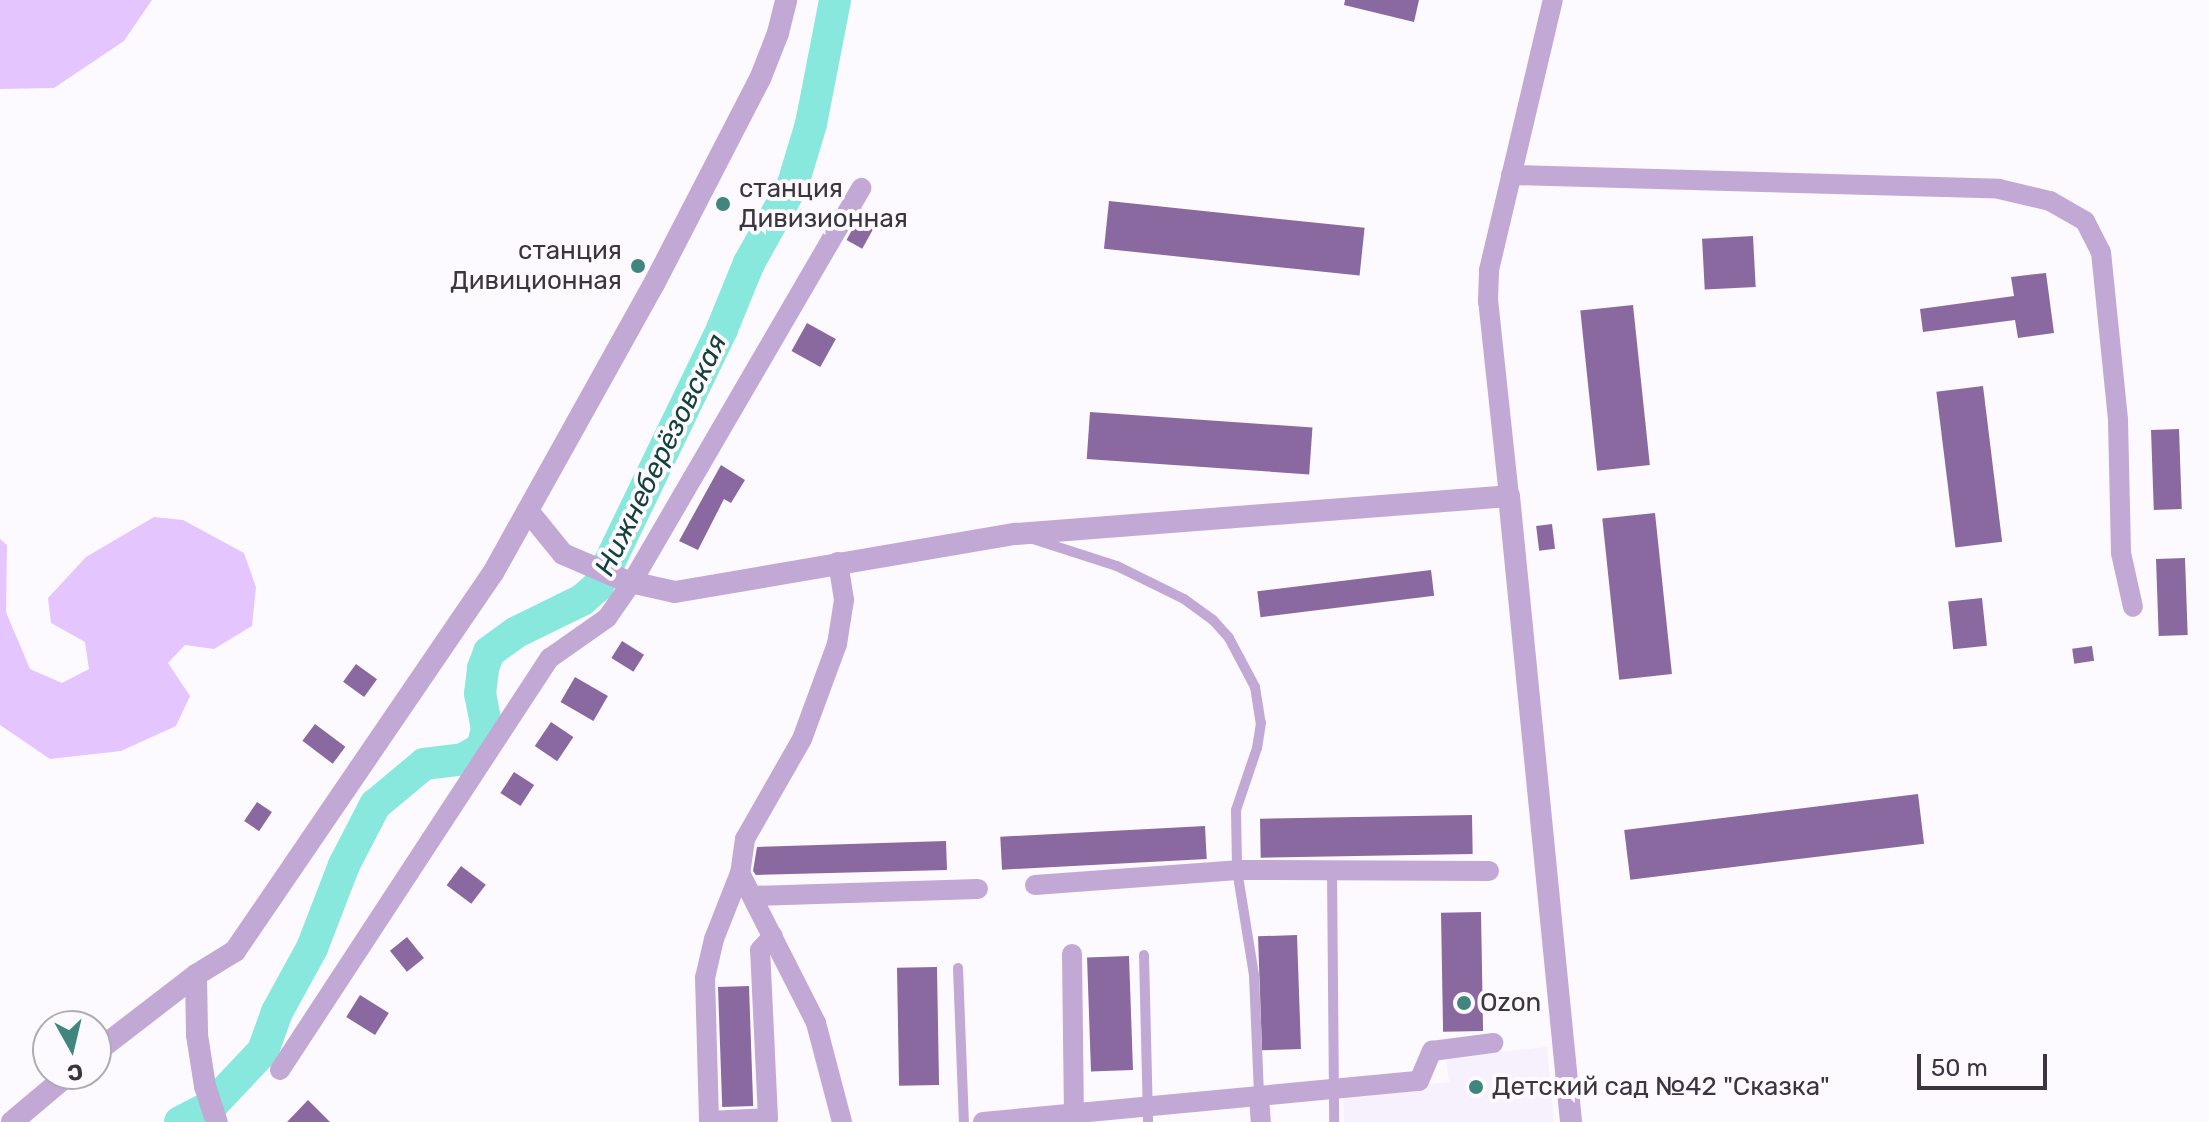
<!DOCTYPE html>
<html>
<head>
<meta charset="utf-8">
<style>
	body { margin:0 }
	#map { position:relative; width:2209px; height:1122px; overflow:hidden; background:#fdfaff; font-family:Rubik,sans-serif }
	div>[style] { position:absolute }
	.built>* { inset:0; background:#f7f0fd }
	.green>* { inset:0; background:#e5c5fd }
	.river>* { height:32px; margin:-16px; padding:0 16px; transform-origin:16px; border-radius:16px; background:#89e8dd }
	.building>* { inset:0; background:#8a69a1; transform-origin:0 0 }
	.service>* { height:10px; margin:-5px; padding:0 5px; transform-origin:5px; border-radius:5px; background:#c2a8d5 }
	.minor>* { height:20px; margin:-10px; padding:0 10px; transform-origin:10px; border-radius:10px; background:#c2a8d5 }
	.tertiary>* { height:22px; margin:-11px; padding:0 11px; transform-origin:11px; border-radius:11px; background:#c2a8d5 }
	.dots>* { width:22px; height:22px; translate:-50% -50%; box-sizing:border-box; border:4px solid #fdfaff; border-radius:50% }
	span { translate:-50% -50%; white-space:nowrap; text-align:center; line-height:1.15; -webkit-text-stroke:8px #fdfaff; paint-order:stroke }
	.poi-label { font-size:26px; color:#3b353f }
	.left { translate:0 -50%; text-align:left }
	.right { translate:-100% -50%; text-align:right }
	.water-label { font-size:28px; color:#15413d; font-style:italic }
	.north { position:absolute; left:32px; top:1010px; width:80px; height:80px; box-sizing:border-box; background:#fdfaff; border:2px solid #afabb2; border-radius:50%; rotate:172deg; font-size:22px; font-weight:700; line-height:32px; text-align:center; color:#3b353f }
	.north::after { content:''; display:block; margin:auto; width:28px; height:36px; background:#40867f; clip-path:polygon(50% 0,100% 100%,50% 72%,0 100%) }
	.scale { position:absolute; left:1917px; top:1054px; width:130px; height:36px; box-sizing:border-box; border:4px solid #3b353f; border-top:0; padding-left:10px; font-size:24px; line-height:28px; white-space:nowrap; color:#3b353f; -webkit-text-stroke:6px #fdfaff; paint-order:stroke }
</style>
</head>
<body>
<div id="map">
	<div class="built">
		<div style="clip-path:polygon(1547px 1047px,1554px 1122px,1344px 1122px,1343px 1097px,1352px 1092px,1449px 1082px,1446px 1057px)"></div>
	</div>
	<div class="green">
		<div style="clip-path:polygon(0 0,152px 0,124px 41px,54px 88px,0 89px)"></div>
		<div style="clip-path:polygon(154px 517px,183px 520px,244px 553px,256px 587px,252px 626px,214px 649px,185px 645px,168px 663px,190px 696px,176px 726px,121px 751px,50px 759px,0 725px,0 539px,7px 545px,6px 612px,30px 669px,62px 683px,89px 669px,85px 642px,51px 623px,48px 598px,86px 557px)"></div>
	</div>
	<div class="river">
		<div style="left:180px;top:1122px;width:35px;rotate:-27deg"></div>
		<div style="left:211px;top:1106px;width:76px;rotate:-46.6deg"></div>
		<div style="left:263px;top:1051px;width:41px;rotate:-70.3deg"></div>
		<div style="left:277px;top:1012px;width:73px;rotate:-61.3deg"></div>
		<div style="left:312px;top:948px;width:89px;rotate:-68.9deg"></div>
		<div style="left:344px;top:865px;width:68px;rotate:-62.7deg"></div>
		<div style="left:375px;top:805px;width:64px;rotate:-39.9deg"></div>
		<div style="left:424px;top:764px;width:39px;rotate:-7deg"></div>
		<div style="left:463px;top:759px;width:22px;rotate:-30deg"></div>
		<div style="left:482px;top:748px;width:20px;rotate:-75deg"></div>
		<div style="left:487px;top:729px;width:36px;rotate:-101deg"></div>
		<div style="left:480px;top:694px;width:26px;rotate:-83deg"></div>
		<div style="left:483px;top:668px;width:17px;rotate:-69deg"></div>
		<div style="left:489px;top:652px;width:32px;rotate:-36deg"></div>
		<div style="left:515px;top:633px;width:75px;rotate:-26.2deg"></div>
		<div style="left:582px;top:600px;width:21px;rotate:-41deg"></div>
		<div style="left:598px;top:586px;width:285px;rotate:-64.2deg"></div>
		<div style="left:722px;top:329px;width:71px;rotate:-67.8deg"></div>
		<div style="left:749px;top:263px;width:90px;rotate:-60.9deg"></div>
		<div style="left:793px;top:184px;width:63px;rotate:-73.3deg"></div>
		<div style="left:811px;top:124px;width:126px;rotate:-79deg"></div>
	</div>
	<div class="building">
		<div style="clip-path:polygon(1345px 0,1419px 0,1414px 22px,1344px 5px)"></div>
		<div style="left:1109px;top:201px;width:257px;height:48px;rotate:6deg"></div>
		<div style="left:862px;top:212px;width:18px;height:32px;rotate:29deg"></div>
		<div style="left:1753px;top:236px;width:51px;height:51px;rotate:87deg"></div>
		<div style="clip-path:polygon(2046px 273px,2054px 333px,2018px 338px,2015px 320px,1923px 332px,1920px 309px,2014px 296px,2011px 277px)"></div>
		<div style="left:1633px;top:305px;width:161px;height:53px;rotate:84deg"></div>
		<div style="left:807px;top:323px;width:33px;height:32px;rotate:29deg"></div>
		<div style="left:1983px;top:386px;width:157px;height:47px;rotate:83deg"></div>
		<div style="left:1090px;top:412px;width:223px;height:47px;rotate:4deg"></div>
		<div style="left:2179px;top:429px;width:80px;height:28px;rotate:88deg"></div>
		<div style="clip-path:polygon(721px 465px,745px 480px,731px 503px,724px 499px,698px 550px,679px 541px)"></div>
		<div style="left:1655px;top:513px;width:162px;height:53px;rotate:84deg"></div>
		<div style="left:1552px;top:524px;width:25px;height:16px;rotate:83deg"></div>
		<div style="left:2185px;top:558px;width:77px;height:29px;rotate:88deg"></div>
		<div style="left:1431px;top:570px;width:26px;height:175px;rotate:83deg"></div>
		<div style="left:1982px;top:598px;width:48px;height:34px;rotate:84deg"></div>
		<div style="left:622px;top:641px;width:26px;height:20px;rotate:32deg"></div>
		<div style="left:2092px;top:646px;width:15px;height:20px;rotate:82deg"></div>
		<div style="left:356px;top:664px;width:26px;height:22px;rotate:36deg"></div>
		<div style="left:575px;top:677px;width:38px;height:29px;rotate:30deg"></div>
		<div style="left:551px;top:722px;width:27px;height:29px;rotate:34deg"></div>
		<div style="left:315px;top:724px;width:38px;height:21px;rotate:37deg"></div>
		<div style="left:514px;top:772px;width:24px;height:25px;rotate:33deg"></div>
		<div style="left:1918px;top:794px;width:50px;height:296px;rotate:83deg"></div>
		<div style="left:257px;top:802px;width:18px;height:23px;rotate:34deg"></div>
		<div style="left:1472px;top:815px;width:39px;height:212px;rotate:89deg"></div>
		<div style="left:1205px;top:826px;width:33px;height:205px;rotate:87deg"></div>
		<div style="clip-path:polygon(946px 841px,947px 870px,756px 875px,753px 871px,757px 847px)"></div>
		<div style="left:461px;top:866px;width:31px;height:24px;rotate:37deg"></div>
		<div style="left:1481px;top:912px;width:119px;height:40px;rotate:89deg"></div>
		<div style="left:1297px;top:935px;width:114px;height:39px;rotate:88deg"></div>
		<div style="left:407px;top:937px;width:27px;height:22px;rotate:51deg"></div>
		<div style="left:1129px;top:956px;width:114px;height:42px;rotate:88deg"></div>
		<div style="left:937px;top:967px;width:118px;height:40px;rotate:89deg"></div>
		<div style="left:749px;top:986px;width:120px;height:31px;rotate:88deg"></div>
		<div style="left:360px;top:995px;width:34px;height:26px;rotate:32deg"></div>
		<div style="clip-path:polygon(308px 1100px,330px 1122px,287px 1122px)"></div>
	</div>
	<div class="service">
		<div style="left:1033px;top:539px;width:88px;rotate:17.8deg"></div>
		<div style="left:1117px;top:566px;width:75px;rotate:26.2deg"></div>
		<div style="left:1184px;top:599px;width:36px;rotate:36deg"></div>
		<div style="left:1213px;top:620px;width:24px;rotate:48deg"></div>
		<div style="left:1229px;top:638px;width:55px;rotate:62deg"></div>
		<div style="left:1255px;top:687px;width:36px;rotate:81deg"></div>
		<div style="left:1261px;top:723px;width:25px;rotate:99deg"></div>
		<div style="left:1257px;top:748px;width:65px;rotate:108.7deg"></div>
		<div style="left:1236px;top:810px;width:60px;rotate:89deg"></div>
		<div style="left:1237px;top:870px;width:106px;rotate:80.8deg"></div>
		<div style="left:1254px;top:975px;width:121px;rotate:87.6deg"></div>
		<div style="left:1332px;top:870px;width:252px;rotate:89.5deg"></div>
		<div style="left:1144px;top:955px;width:167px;rotate:88.6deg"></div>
		<div style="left:958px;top:968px;width:154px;rotate:87.8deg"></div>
	</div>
	<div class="minor">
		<div style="left:1511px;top:175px;width:488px;rotate:1.6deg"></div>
		<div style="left:1999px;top:189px;width:52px;rotate:13.2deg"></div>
		<div style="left:2050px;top:201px;width:40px;rotate:29.7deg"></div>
		<div style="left:2085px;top:221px;width:35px;rotate:63deg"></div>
		<div style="left:2101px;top:252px;width:169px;rotate:84.2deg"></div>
		<div style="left:2118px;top:420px;width:133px;rotate:88.7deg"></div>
		<div style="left:2121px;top:553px;width:55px;rotate:77.5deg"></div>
		<div style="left:1509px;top:496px;width:196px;rotate:-96.1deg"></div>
		<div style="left:1488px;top:301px;width:31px;rotate:-88deg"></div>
		<div style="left:1489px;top:270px;width:277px;rotate:-76.7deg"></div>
		<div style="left:838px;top:562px;width:38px;rotate:81deg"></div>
		<div style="left:844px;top:600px;width:45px;rotate:99deg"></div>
		<div style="left:837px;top:644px;width:101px;rotate:110.2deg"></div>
		<div style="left:802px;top:739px;width:115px;rotate:119.7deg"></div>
		<div style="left:745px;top:839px;width:34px;rotate:98deg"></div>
		<div style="left:740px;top:873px;width:168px;rotate:63.1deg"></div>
		<div style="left:816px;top:1023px;width:102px;rotate:75.3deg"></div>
		<div style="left:740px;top:873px;width:71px;rotate:111.5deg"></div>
		<div style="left:714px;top:939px;width:39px;rotate:103deg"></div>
		<div style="left:705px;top:977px;width:144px;rotate:88.4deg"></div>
		<div style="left:709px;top:1121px;width:59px;rotate:-2.9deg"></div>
		<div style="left:768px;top:1118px;width:168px;rotate:-92.7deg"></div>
		<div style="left:760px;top:950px;width:19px;rotate:-47deg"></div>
		<div style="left:1035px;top:885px;width:203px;rotate:-4.2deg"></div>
		<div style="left:1237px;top:870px;width:252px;rotate:0.2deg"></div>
		<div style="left:752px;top:896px;width:226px;rotate:-1.8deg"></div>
		<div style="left:1072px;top:954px;width:168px;rotate:89.3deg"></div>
		<div style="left:280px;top:1070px;width:493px;rotate:-56.8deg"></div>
		<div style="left:550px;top:658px;width:70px;rotate:-35.1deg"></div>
		<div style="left:607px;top:618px;width:44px;rotate:-55.2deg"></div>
		<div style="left:632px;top:582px;width:456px;rotate:-59.8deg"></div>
		<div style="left:1259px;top:1096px;width:26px;rotate:86deg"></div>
		<div style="left:983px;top:1122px;width:438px;rotate:-5.4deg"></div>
		<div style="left:1419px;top:1081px;width:33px;rotate:-67deg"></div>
		<div style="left:1432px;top:1051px;width:62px;rotate:-7.5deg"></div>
	</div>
	<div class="tertiary">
		<div style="left:528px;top:511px;width:55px;rotate:50.9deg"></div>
		<div style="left:563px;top:554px;width:69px;rotate:23.2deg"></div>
		<div style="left:626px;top:581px;width:50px;rotate:12.7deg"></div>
		<div style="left:675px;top:592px;width:346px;rotate:-9.7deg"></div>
		<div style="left:1016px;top:534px;width:494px;rotate:-4.4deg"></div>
		<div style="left:1509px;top:496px;width:629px;rotate:84.34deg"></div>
		<div style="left:196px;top:975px;width:60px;rotate:89deg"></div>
		<div style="left:197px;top:1035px;width:52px;rotate:81.1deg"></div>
		<div style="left:205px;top:1086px;width:38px;rotate:72deg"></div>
		<div style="left:96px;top:1052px;width:126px;rotate:-37.6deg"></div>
		<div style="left:196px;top:975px;width:46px;rotate:-31.6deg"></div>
		<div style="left:235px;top:951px;width:458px;rotate:-55.7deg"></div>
		<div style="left:493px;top:573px;width:331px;rotate:-60.9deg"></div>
		<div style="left:654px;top:284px;width:231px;rotate:-62.7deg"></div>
		<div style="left:760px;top:79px;width:49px;rotate:-68.6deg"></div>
		<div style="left:778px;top:33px;width:34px;rotate:-76deg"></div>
		<div style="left:12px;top:1122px;width:75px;rotate:-40.1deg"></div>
	</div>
	<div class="dots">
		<div style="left:723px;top:204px;background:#40867f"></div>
		<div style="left:638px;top:266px;background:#40867f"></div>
		<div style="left:1464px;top:1003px;background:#40867f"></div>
		<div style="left:1476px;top:1087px;background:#40867f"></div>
	</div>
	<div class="poi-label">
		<span class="left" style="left:739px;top:204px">станция<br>Дивизионная</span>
		<span class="right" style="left:622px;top:266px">станция<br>Дивиционная</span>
		<span class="left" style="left:1480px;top:1003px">Ozon</span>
		<span class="left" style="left:1492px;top:1087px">Детский сад №42 "Сказка"</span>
	</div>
	<div class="water-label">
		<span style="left:661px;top:455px;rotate:-64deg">Нижнеберёзовская</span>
	</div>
	<div class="north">С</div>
	<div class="scale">50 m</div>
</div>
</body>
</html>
